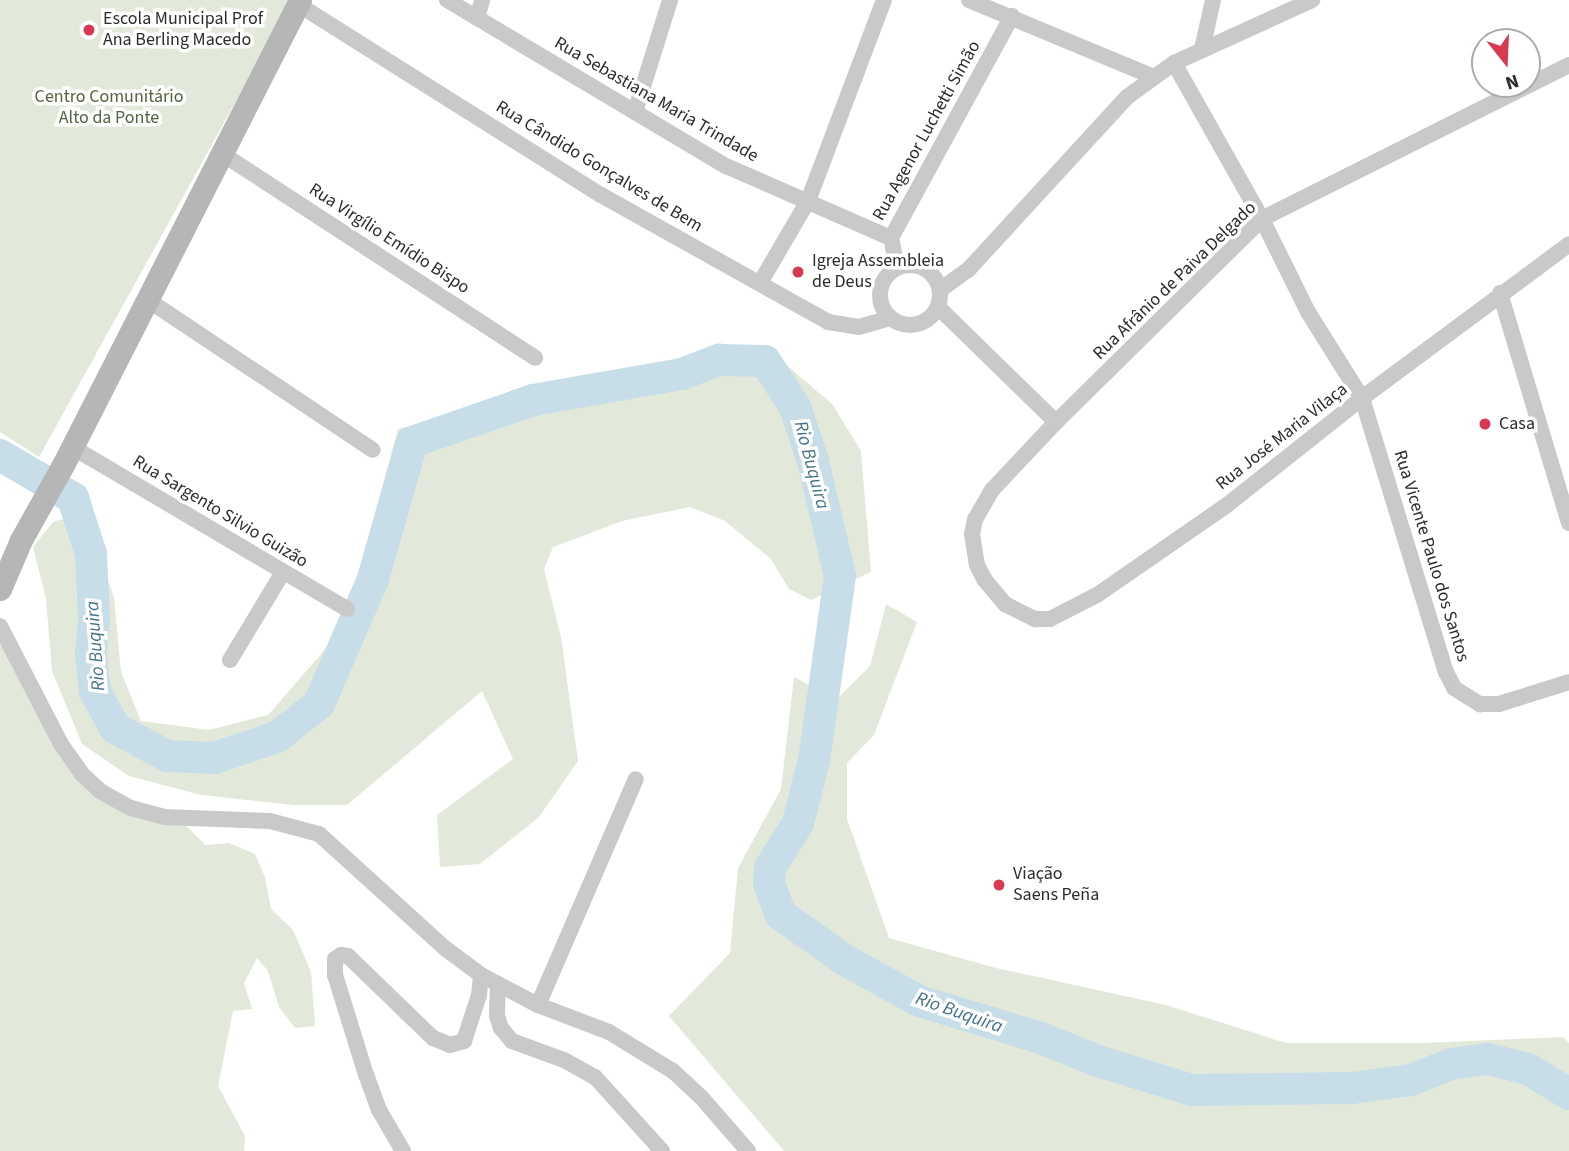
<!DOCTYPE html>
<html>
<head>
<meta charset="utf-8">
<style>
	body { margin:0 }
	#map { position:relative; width:1569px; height:1151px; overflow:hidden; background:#fff; font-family:"Source Sans 3",sans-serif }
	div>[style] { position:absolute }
	.green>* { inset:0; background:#e3e9da }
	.river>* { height:32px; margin:-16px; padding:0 16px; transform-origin:16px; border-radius:16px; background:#c7dee8 }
	.street>* { height:16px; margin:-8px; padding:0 8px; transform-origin:8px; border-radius:8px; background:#c9c9c9 }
	.street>.ring { margin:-8px; padding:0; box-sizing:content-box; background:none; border:16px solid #c9c9c9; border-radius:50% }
	.secondary>* { height:23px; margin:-11.5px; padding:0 11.5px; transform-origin:11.5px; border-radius:11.5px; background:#b6b6b6 }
	.dots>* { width:19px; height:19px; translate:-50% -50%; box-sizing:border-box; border:4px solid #fff; border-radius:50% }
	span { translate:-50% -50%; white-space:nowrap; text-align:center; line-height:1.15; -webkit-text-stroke:7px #fff; paint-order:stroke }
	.poi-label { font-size:18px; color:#2c2c2c }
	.left { translate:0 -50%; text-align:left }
	.park-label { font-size:18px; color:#53643d }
	.street-label { font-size:18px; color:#2c2c2c }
	.water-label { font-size:19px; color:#407388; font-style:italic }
	.north { position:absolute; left:1471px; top:28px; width:70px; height:70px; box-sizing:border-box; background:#fff; border:2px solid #ababab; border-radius:50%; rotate:162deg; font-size:19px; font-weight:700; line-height:28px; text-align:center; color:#2c2c2c }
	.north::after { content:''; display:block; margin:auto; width:24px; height:32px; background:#d93852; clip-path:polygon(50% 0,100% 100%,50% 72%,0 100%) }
</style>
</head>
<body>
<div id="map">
	<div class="green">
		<div style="clip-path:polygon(0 0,292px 0,39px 457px,0 432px)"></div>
		<div style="clip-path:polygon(727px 351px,783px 362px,832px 404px,861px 451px,871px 572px,811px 600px,789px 589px,771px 559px,725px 521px,690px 507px,622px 521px,553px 547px,544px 569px,561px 637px,578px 761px,539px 817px,480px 864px,440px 867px,437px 815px,513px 759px,482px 691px,347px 805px,294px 805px,201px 795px,129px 776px,82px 744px,52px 671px,46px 599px,33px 547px,53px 522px,88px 511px,93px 540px,114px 597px,121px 672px,141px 721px,209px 730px,268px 715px,335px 638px,351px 600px,398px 429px,460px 415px,544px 389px)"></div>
		<div style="clip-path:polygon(886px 604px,917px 622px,874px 735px,847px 763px,847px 819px,889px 938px,996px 968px,1166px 1005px,1286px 1043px,1423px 1043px,1563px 1037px,1569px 1043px,1569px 1151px,784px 1151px,669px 1016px,730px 953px,738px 868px,781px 789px,794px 677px,836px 700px,870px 666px)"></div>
		<div style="clip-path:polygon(0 645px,23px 667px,70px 759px,131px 808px,179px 818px,205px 845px,229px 843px,255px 854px,265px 877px,271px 909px,293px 930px,311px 972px,315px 1026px,295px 1028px,279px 1007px,268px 971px,257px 958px,244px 983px,252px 1009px,233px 1011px,218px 1086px,245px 1136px,244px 1151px,0 1151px)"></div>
	</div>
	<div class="river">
		<div style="left:0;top:455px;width:85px;rotate:30.5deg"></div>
		<div style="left:73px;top:498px;width:59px;rotate:72.2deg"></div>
		<div style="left:91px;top:554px;width:65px;rotate:87.4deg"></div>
		<div style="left:94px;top:619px;width:35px;rotate:95deg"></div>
		<div style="left:91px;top:654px;width:37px;rotate:84deg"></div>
		<div style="left:95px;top:691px;width:42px;rotate:61.6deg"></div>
		<div style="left:115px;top:728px;width:59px;rotate:28.3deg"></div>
		<div style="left:167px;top:756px;width:47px;rotate:2.4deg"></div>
		<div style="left:214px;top:758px;width:66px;rotate:-18.4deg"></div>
		<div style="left:277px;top:737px;width:53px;rotate:-38.2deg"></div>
		<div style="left:319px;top:704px;width:136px;rotate:-66.6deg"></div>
		<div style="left:373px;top:579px;width:142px;rotate:-74.1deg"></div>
		<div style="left:412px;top:442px;width:128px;rotate:-19.1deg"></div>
		<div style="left:533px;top:400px;width:151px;rotate:-9.9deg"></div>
		<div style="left:682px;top:374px;width:40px;rotate:-21deg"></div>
		<div style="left:719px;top:360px;width:46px;rotate:1.2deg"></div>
		<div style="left:765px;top:361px;width:55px;rotate:56.9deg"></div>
		<div style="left:795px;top:407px;width:57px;rotate:71.6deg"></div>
		<div style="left:813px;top:461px;width:118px;rotate:76.8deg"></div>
		<div style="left:840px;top:576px;width:186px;rotate:98deg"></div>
		<div style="left:814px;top:760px;width:65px;rotate:104.3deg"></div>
		<div style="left:798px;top:823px;width:53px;rotate:121.9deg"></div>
		<div style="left:770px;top:868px;width:15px;rotate:94deg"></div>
		<div style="left:769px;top:883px;width:33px;rotate:70deg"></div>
		<div style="left:780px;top:914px;width:77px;rotate:35.5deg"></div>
		<div style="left:843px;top:959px;width:87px;rotate:28.9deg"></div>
		<div style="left:919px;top:1001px;width:127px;rotate:16.9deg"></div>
		<div style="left:1041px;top:1038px;width:58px;rotate:22.2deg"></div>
		<div style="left:1095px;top:1060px;width:102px;rotate:17.2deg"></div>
		<div style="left:1192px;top:1090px;width:160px;rotate:-0.7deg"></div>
		<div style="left:1352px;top:1088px;width:60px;rotate:-7.7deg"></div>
		<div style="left:1411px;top:1080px;width:43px;rotate:-21.8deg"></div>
		<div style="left:1451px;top:1064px;width:37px;rotate:-8deg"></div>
		<div style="left:1488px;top:1059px;width:41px;rotate:14deg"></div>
		<div style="left:1528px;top:1069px;width:48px;rotate:31.4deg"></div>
	</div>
	<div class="street">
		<div style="left:447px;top:0;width:325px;rotate:30.8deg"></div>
		<div style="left:726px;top:166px;width:180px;rotate:23.6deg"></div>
		<div style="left:969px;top:0;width:200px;rotate:22.6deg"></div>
		<div style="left:299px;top:5px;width:357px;rotate:32.2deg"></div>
		<div style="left:601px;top:195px;width:260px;rotate:29.2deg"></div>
		<div style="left:828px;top:322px;width:31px;rotate:9deg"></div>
		<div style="left:859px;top:327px;width:33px;rotate:-16deg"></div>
		<div style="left:477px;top:18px;width:19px;rotate:-74deg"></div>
		<div style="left:1202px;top:49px;width:50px;rotate:-77.3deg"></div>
		<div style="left:1174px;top:63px;width:179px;rotate:60.6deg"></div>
		<div style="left:1262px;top:219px;width:104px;rotate:63.7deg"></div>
		<div style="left:1308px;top:312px;width:102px;rotate:57.9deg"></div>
		<div style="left:1362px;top:398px;width:287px;rotate:73deg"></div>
		<div style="left:1446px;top:672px;width:18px;rotate:63deg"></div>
		<div style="left:1454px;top:688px;width:31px;rotate:32deg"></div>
		<div style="left:1480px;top:704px;width:19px"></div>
		<div style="left:1499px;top:704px;width:73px;rotate:-17.4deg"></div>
		<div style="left:1569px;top:65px;width:343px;rotate:153.4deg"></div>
		<div style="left:1262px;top:219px;width:289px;rotate:135.4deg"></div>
		<div style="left:1056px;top:422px;width:93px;rotate:133.3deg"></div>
		<div style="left:992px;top:490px;width:34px;rotate:120deg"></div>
		<div style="left:975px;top:519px;width:15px;rotate:101deg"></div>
		<div style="left:972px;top:534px;width:31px;rotate:81deg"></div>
		<div style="left:977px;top:565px;width:16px;rotate:63deg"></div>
		<div style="left:984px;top:579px;width:33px;rotate:50deg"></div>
		<div style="left:1005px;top:604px;width:34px;rotate:27deg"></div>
		<div style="left:1035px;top:619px;width:15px"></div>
		<div style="left:1050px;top:619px;width:53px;rotate:-27.1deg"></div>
		<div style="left:1097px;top:595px;width:158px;rotate:-34.7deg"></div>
		<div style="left:1227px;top:505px;width:172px;rotate:-38.4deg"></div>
		<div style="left:1362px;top:398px;width:258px;rotate:-36.6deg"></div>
		<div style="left:635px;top:112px;width:117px;rotate:-72.6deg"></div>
		<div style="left:221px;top:153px;width:375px;rotate:33.1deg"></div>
		<div class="ring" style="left:880px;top:265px;width:44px;height:44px"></div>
		<div style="left:897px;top:268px;width:31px;rotate:-101deg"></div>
		<div style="left:891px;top:238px;width:253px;rotate:-61.4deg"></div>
		<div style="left:760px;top:283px;width:95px;rotate:-59.7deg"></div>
		<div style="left:808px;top:201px;width:215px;rotate:-69.3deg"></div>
		<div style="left:940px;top:290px;width:34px;rotate:-36deg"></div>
		<div style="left:968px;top:270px;width:235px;rotate:-47.4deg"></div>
		<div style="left:1127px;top:97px;width:58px;rotate:-35.9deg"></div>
		<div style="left:1174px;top:63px;width:152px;rotate:-24.5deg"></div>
		<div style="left:1500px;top:293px;width:240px;rotate:73.3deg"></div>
		<div style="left:148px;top:300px;width:270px;rotate:33.7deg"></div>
		<div style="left:938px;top:307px;width:165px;rotate:44.3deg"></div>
		<div style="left:72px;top:447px;width:319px;rotate:30.5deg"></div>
		<div style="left:0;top:626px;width:133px;rotate:62.7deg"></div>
		<div style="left:61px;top:744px;width:38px;rotate:55deg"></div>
		<div style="left:83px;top:775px;width:23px;rotate:43deg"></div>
		<div style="left:100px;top:791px;width:35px;rotate:29deg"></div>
		<div style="left:131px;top:808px;width:34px;rotate:15deg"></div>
		<div style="left:164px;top:817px;width:106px;rotate:2.2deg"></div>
		<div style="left:270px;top:821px;width:51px;rotate:14.9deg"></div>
		<div style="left:319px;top:834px;width:171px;rotate:42.2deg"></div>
		<div style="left:446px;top:949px;width:44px;rotate:36.6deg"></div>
		<div style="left:481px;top:975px;width:64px;rotate:27.8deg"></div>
		<div style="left:538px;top:1005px;width:76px;rotate:20.8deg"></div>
		<div style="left:609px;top:1032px;width:75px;rotate:31.4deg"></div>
		<div style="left:673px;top:1071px;width:38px;rotate:43deg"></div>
		<div style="left:701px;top:1097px;width:72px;rotate:49deg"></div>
		<div style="left:230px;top:660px;width:103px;rotate:-58.9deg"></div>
		<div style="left:498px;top:984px;width:32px;rotate:92deg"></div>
		<div style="left:497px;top:1016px;width:13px;rotate:72deg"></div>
		<div style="left:501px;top:1028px;width:17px;rotate:50deg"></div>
		<div style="left:512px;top:1041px;width:55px;rotate:20.1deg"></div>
		<div style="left:564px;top:1060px;width:35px;rotate:29deg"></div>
		<div style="left:595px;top:1077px;width:100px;rotate:47.8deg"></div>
		<div style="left:538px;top:1005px;width:246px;rotate:-66.6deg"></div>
		<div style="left:403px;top:1151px;width:48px;rotate:-120.3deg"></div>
		<div style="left:379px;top:1110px;width:37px;rotate:-110deg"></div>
		<div style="left:366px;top:1075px;width:105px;rotate:-107.2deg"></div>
		<div style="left:335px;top:975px;width:16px;rotate:-90deg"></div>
		<div style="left:335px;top:959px;width:7px;rotate:-34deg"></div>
		<div style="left:341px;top:955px;width:7px;rotate:8deg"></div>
		<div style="left:348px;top:956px;width:118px;rotate:44deg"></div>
		<div style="left:433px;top:1038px;width:18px;rotate:22deg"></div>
		<div style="left:450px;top:1045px;width:15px;rotate:-16deg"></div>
		<div style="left:464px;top:1041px;width:48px;rotate:-71.9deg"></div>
		<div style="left:479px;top:995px;width:20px;rotate:-84deg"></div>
	</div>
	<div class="secondary">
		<div style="left:0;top:589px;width:53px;rotate:-66.8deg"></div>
		<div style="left:21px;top:540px;width:86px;rotate:-60.8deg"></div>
		<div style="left:63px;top:465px;width:522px;rotate:-62.99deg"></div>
	</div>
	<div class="dots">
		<div style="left:89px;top:30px;background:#d93852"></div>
		<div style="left:798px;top:272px;background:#d93852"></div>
		<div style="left:1485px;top:424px;background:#d93852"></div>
		<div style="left:999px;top:885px;background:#d93852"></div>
	</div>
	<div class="poi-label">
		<span class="left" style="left:103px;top:30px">Escola Municipal Prof<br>Ana Berling Macedo</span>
		<span class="left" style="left:812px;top:272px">Igreja Assembleia<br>de Deus</span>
		<span class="left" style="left:1499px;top:424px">Casa</span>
		<span class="left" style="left:1013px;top:885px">Viação<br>Saens Peña</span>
	</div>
	<div class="park-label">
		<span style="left:109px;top:108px">Centro Comunitário<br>Alto da Ponte</span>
	</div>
	<div class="street-label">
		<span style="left:656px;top:100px;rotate:30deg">Rua Sebastiana Maria Trindade</span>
		<span style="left:927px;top:131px;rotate:-61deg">Rua Agenor Luchetti Simão</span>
		<span style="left:599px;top:167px;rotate:31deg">Rua Cândido Gonçalves de Bem</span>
		<span style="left:389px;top:239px;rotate:33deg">Rua Virgílio Emídio Bispo</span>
		<span style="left:1175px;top:281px;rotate:-44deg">Rua Afrânio de Paiva Delgado</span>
		<span style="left:1282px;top:437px;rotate:-38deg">Rua José Maria Vilaça</span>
		<span style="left:220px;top:512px;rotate:31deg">Rua Sargento Silvio Guizão</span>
		<span style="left:1431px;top:556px;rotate:73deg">Rua Vicente Paulo dos Santos</span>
	</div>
	<div class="water-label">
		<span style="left:811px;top:465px;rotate:75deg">Rio Buquira</span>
		<span style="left:96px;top:646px;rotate:-94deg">Rio Buquira</span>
		<span style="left:959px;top:1013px;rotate:19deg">Rio Buquira</span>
	</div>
	<div class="north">N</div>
</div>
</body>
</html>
